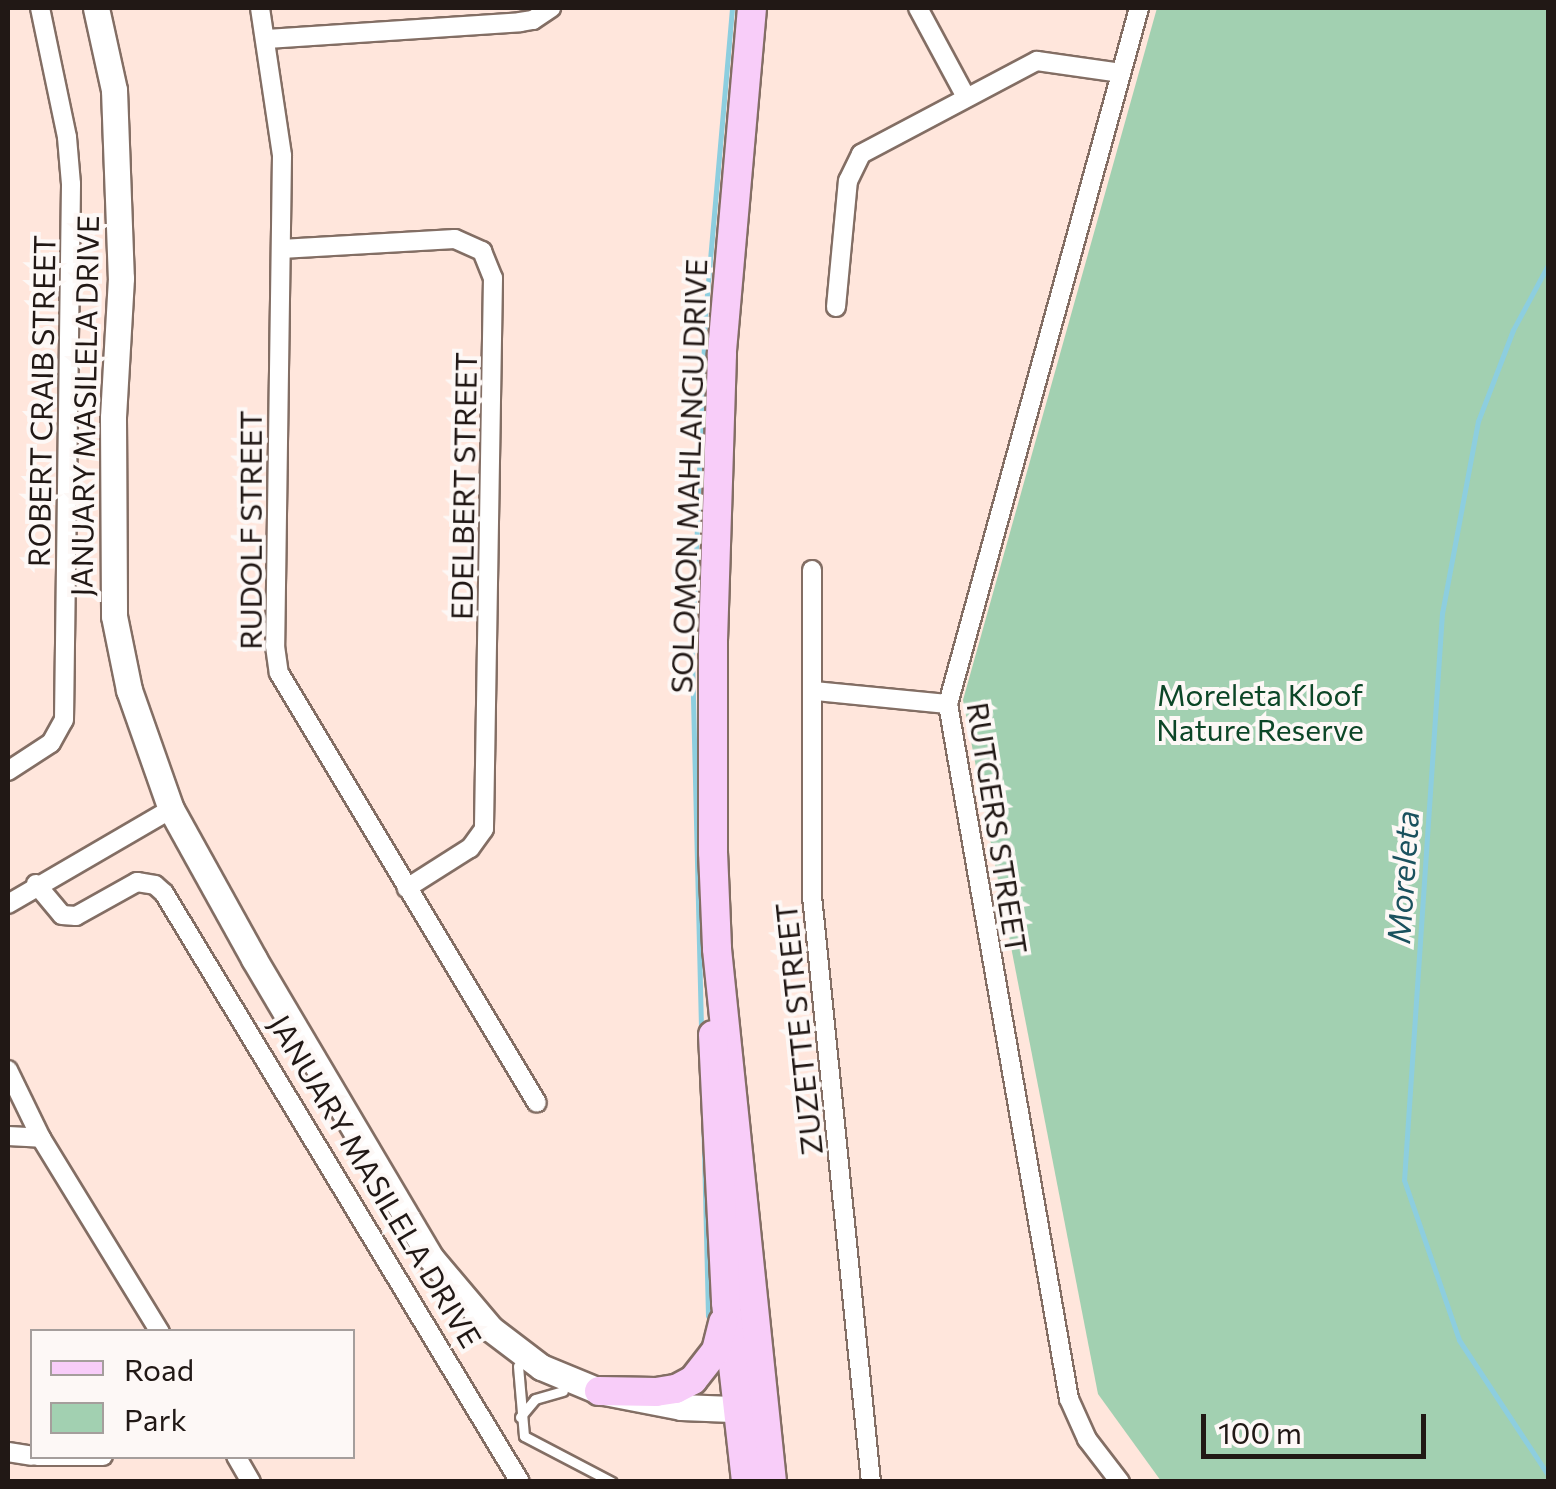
<!DOCTYPE html>
<html>
<head>
<meta charset="utf-8">
<style>
	body { margin:0 }
	#map { position:relative; width:1556px; height:1489px; overflow:hidden; background:#ffe6dc; font-family:Commissioner,sans-serif }
	div>[style] { position:absolute }
	.green>* { inset:0; background:#a2d0b1 }
	.stream>* { height:5px; margin:-2.5px; padding:0 2.5px; transform-origin:2.5px; border-radius:2.5px; background:#8dcedf }
	.roads { filter:drop-shadow(2px 0 #836e64) drop-shadow(-2px 0 #836e64) drop-shadow(0 2px #836e64) drop-shadow(0 -2px #836e64) }
	.lane>* { height:9px; margin:-4.5px; padding:0 4.5px; transform-origin:4.5px; border-radius:4.5px; background:#fff }
	.street>* { height:18px; margin:-9px; padding:0 9px; transform-origin:9px; border-radius:9px; background:#fff }
	.secondary>* { height:25px; margin:-12.5px; padding:0 12.5px; transform-origin:12.5px; border-radius:12.5px; background:#fff }
	.primary>* { height:28px; margin:-14px; padding:0 14px; transform-origin:14px; border-radius:14px; background:#f8cdf9 }
	span { translate:-50% -50%; white-space:nowrap; text-align:center; line-height:1.15; -webkit-text-stroke:8px #fdf8f6; paint-order:stroke }
	.street-label { font-size:30px; color:#211815 }
	.park-label { font-size:30px; color:#0c4627 }
	.water-label { font-size:32px; color:#1a515e; font-style:italic }
	.frame { position:absolute; inset:0; border:10px solid #211815; pointer-events:none }
	.legend { position:absolute; left:30px; top:1329px; width:325px; height:130px; box-sizing:border-box; background:#fdf8f6; border:2px solid #a59e9c; margin:0; padding:12px 18px; list-style:none; font-size:30px; color:#211815 }
	.legend li { display:flex; align-items:center; gap:20px; height:50px }
	.legend b { width:50px; border:2px solid #a59e9c }
	.scale { position:absolute; left:1201px; top:1414px; width:225px; height:45px; box-sizing:border-box; border:5px solid #211815; border-top:0; padding-left:12px; font-size:30px; line-height:35px; white-space:nowrap; color:#211815; -webkit-text-stroke:8px #fdf8f6; paint-order:stroke }
</style>
</head>
<body>
<div id="map">
	<div class="green">
		<div style="clip-path:polygon(1157px 8px,1548px 8px,1548px 1481px,1161px 1481px,1098px 1394px,963px 700px)"></div>
	</div>
	<div class="stream">
		<div style="left:1548px;top:265px;width:74px;rotate:118.3deg"></div>
		<div style="left:1513px;top:330px;width:97px;rotate:111deg"></div>
		<div style="left:1478px;top:421px;width:195px;rotate:100.6deg"></div>
		<div style="left:1442px;top:613px;width:568px;rotate:93.83deg"></div>
		<div style="left:1404px;top:1180px;width:169px;rotate:71deg"></div>
		<div style="left:1459px;top:1340px;width:162px;rotate:56.6deg"></div>
		<div style="left:708px;top:1316px;width:660px;rotate:-91.39deg"></div>
		<div style="left:692px;top:656px;width:339px;rotate:-87.8deg"></div>
		<div style="left:705px;top:317px;width:310px;rotate:-85deg"></div>
	</div>
	<div class="roads">
		<div class="lane">
			<div style="left:518px;top:1366px;width:70px;rotate:85.1deg"></div>
			<div style="left:524px;top:1436px;width:99px;rotate:27.6deg"></div>
			<div style="left:520px;top:1417px;width:23px;rotate:-50deg"></div>
			<div style="left:535px;top:1399px;width:29px;rotate:-16deg"></div>
		</div>
		<div class="street">
			<div style="left:260px;top:8px;width:150px;rotate:81.5deg"></div>
			<div style="left:282px;top:156px;width:490px;rotate:90.8deg"></div>
			<div style="left:275px;top:646px;width:27px;rotate:82deg"></div>
			<div style="left:279px;top:673px;width:501px;rotate:59.04deg"></div>
			<div style="left:918px;top:8px;width:101px;rotate:61.7deg"></div>
			<div style="left:267px;top:39px;width:254px;rotate:-3.8deg"></div>
			<div style="left:520px;top:22px;width:13px;rotate:-9deg"></div>
			<div style="left:533px;top:20px;width:22px;rotate:-34deg"></div>
			<div style="left:281px;top:249px;width:174px;rotate:-3.3deg"></div>
			<div style="left:455px;top:239px;width:30px;rotate:24deg"></div>
			<div style="left:482px;top:251px;width:29px;rotate:68deg"></div>
			<div style="left:493px;top:278px;width:551px;rotate:90.94deg"></div>
			<div style="left:484px;top:829px;width:24px;rotate:126deg"></div>
			<div style="left:470px;top:848px;width:75px;rotate:147.6deg"></div>
			<div style="left:836px;top:307px;width:127px;rotate:-84.6deg"></div>
			<div style="left:848px;top:181px;width:30px;rotate:-64deg"></div>
			<div style="left:861px;top:154px;width:199px;rotate:-27.9deg"></div>
			<div style="left:1037px;top:61px;width:85px;rotate:8.1deg"></div>
			<div style="left:812px;top:570px;width:326px;rotate:90deg"></div>
			<div style="left:812px;top:896px;width:589px;rotate:84.25deg"></div>
			<div style="left:815px;top:691px;width:134px;rotate:5.6deg"></div>
			<div style="left:8px;top:771px;width:51px;rotate:-33.1deg"></div>
			<div style="left:51px;top:743px;width:26px;rotate:-61deg"></div>
			<div style="left:64px;top:720px;width:536px;rotate:-89.25deg"></div>
			<div style="left:71px;top:184px;width:47px;rotate:-94.9deg"></div>
			<div style="left:67px;top:137px;width:132px;rotate:-101.8deg"></div>
			<div style="left:36px;top:884px;width:40px;rotate:50deg"></div>
			<div style="left:62px;top:915px;width:14px;rotate:4deg"></div>
			<div style="left:76px;top:916px;width:70px;rotate:-29.1deg"></div>
			<div style="left:137px;top:882px;width:18px;rotate:9deg"></div>
			<div style="left:155px;top:885px;width:12px;rotate:42deg"></div>
			<div style="left:164px;top:893px;width:688px;rotate:58.85deg"></div>
			<div style="left:8px;top:904px;width:189px;rotate:-30.2deg"></div>
			<div style="left:8px;top:1070px;width:76px;rotate:64.1deg"></div>
			<div style="left:41px;top:1138px;width:228px;rotate:58.5deg"></div>
			<div style="left:8px;top:1136px;width:33px;rotate:3deg"></div>
			<div style="left:8px;top:1452px;width:24px;rotate:9deg"></div>
			<div style="left:37px;top:1456px;width:66px"></div>
			<div style="left:236px;top:1456px;width:30px;rotate:60deg"></div>
			<div style="left:1120px;top:1482px;width:54px;rotate:-127.5deg"></div>
			<div style="left:1087px;top:1439px;width:44px;rotate:-114.2deg"></div>
			<div style="left:1069px;top:1399px;width:705px;rotate:-99.88deg"></div>
			<div style="left:948px;top:704px;width:722px;rotate:-74.65deg"></div>
		</div>
		<div class="secondary">
			<div style="left:96px;top:8px;width:84px;rotate:77.6deg"></div>
			<div style="left:114px;top:90px;width:188px;rotate:87.9deg"></div>
			<div style="left:121px;top:278px;width:140px;rotate:93.3deg"></div>
			<div style="left:113px;top:418px;width:198px;rotate:89.7deg"></div>
			<div style="left:114px;top:616px;width:76px;rotate:78.5deg"></div>
			<div style="left:129px;top:690px;width:126px;rotate:70.6deg"></div>
			<div style="left:171px;top:809px;width:171px;rotate:61deg"></div>
			<div style="left:254px;top:959px;width:347px;rotate:59.4deg"></div>
			<div style="left:431px;top:1258px;width:93px;rotate:49.8deg"></div>
			<div style="left:491px;top:1329px;width:63px;rotate:37.2deg"></div>
			<div style="left:541px;top:1367px;width:63px;rotate:22.5deg"></div>
			<div style="left:599px;top:1391px;width:84px;rotate:11deg"></div>
			<div style="left:681px;top:1407px;width:76px;rotate:2.3deg"></div>
		</div>
		<div class="primary">
			<div style="left:752px;top:8px;width:347px;rotate:95deg"></div>
			<div style="left:722px;top:354px;width:285px;rotate:91.8deg"></div>
			<div style="left:713px;top:639px;width:213px;rotate:90deg"></div>
			<div style="left:713px;top:852px;width:97px;rotate:87.6deg"></div>
			<div style="left:717px;top:949px;width:536px;rotate:84.11deg"></div>
			<div style="left:713px;top:1035px;width:268px;rotate:87.2deg"></div>
			<div style="left:726px;top:1303px;width:180px;rotate:83.6deg"></div>
			<div style="left:599px;top:1391px;width:57px;rotate:1deg"></div>
			<div style="left:656px;top:1392px;width:20px;rotate:-9deg"></div>
			<div style="left:676px;top:1389px;width:19px;rotate:-28deg"></div>
			<div style="left:693px;top:1380px;width:37px;rotate:-52deg"></div>
			<div style="left:716px;top:1351px;width:30px;rotate:-76deg"></div>
		</div>
	</div>
	<div class="street-label">
		<span style="left:41px;top:401px;rotate:-89deg">ROBERT CRAIB STREET</span>
		<span style="left:84px;top:406px;rotate:-89deg">JANUARY MASILELA DRIVE</span>
		<span style="left:688px;top:476px;rotate:-88deg">SOLOMON MAHLANGU DRIVE</span>
		<span style="left:463px;top:486px;rotate:-89deg">EDELBERT STREET</span>
		<span style="left:250px;top:530px;rotate:-90deg">RUDOLF STREET</span>
		<span style="left:998px;top:828px;rotate:81deg">RUTGERS STREET</span>
		<span style="left:798px;top:1029px;rotate:-96deg">ZUZETTE STREET</span>
		<span style="left:376px;top:1181px;rotate:59deg">JANUARY MASILELA DRIVE</span>
	</div>
	<div class="park-label">
		<span style="left:1260px;top:711px">Moreleta Kloof<br>Nature Reserve</span>
	</div>
	<div class="water-label">
		<span style="left:1402px;top:877px;rotate:-86deg">Moreleta</span>
	</div>
	<div class="frame"></div>
	<ul class="legend">
	<li><b style="height:12px;background:#f8cdf9"></b>Road</li>
	<li><b style="height:28px;background:#a2d0b1"></b>Park</li>
	</ul>
	<div class="scale">100 m</div>
</div>
</body>
</html>
